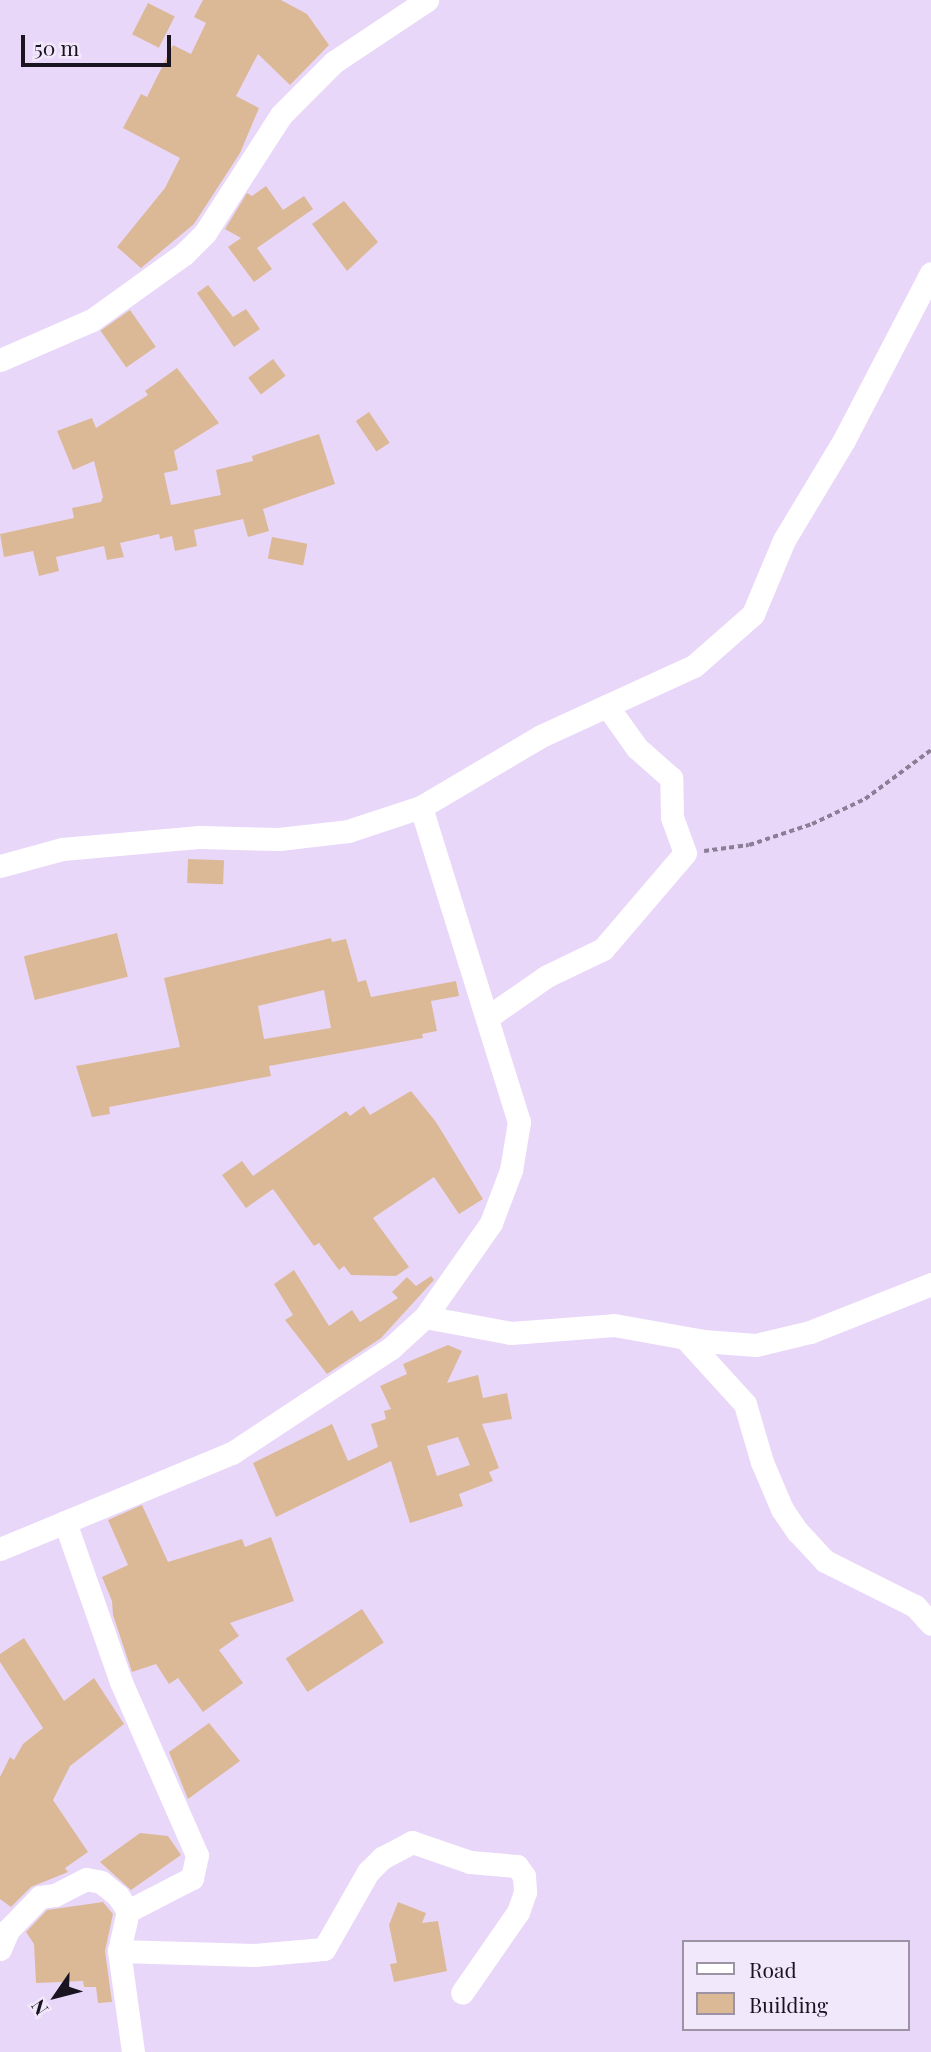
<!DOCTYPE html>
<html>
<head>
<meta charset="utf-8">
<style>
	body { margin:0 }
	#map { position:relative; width:931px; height:2052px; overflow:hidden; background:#e9d7f9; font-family:"Playfair Display",serif }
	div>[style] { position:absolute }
	.building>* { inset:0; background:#dbb996; transform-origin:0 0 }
	.path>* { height:3.5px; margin-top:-1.75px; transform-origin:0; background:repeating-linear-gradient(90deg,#8b7e96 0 5px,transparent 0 8.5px) }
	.minor>* { height:23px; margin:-11.5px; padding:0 11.5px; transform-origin:11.5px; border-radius:11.5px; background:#fff }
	span { translate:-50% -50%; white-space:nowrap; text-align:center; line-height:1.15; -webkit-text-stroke:5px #f2e8fc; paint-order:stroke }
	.legend { position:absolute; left:682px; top:1940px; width:228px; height:91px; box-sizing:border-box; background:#f2e8fc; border:2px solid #9c93a4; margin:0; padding:9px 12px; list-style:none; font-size:21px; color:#1a1420 }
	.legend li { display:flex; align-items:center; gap:14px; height:35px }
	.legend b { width:35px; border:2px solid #9c93a4 }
	.north { position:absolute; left:21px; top:1961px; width:70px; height:70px; -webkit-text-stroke:5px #f2e8fc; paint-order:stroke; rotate:235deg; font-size:19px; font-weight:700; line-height:28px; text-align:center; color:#1a1420 }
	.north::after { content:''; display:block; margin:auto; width:24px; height:32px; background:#1a1420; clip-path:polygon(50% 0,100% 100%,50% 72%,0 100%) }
	.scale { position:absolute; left:21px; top:35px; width:150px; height:32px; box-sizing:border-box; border:4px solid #1a1420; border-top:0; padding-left:9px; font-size:21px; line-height:24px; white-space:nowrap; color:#1a1420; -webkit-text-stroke:5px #f2e8fc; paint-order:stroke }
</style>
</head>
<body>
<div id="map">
	<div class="building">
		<div style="clip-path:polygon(203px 0,281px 0,307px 14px,329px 45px,290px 85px,258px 54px,236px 96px,259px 108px,240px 153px,194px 224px,141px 268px,117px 247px,165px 188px,180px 158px,123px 128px,141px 94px,147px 97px,173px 45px,191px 54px,206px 23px,194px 17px)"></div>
		<div style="left:148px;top:3px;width:30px;height:35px;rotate:27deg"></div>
		<div style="clip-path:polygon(266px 186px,283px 210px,304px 196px,313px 209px,257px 248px,272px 269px,254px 282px,228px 247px,241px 238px,225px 229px,247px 193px,252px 196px)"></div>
		<div style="clip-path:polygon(344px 201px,378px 242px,347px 271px,312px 224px)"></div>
		<div style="clip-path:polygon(208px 285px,233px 317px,246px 309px,260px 329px,234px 347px,197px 293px)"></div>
		<div style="left:130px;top:310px;width:45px;height:36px;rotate:55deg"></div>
		<div style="left:273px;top:359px;width:21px;height:31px;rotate:53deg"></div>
		<div style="clip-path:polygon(177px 368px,219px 423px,174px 451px,178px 470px,164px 473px,171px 505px,221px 495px,216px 470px,253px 461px,252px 456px,319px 434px,335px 484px,263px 509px,269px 531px,248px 537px,243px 519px,194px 530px,197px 546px,175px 551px,172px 536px,160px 539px,159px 534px,120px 543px,124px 557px,107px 560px,104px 546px,56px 557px,59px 571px,39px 576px,33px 551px,4px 557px,0 534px,74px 518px,72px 508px,101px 502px,103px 497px,94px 461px,73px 470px,57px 431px,92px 418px,96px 428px,148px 395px,145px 391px)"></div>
		<div style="left:369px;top:412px;width:37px;height:16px;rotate:56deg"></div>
		<div style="left:272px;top:537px;width:36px;height:22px;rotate:11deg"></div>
		<div style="left:188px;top:859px;width:36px;height:24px;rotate:2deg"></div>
		<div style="left:117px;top:933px;width:45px;height:96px;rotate:76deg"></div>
		<div style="clip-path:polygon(evenodd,331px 938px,332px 942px,346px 939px,358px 982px,366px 980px,371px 997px,456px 981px,459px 996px,431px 1001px,437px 1031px,422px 1034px,423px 1038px,269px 1066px,271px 1076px,109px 1107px,110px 1114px,92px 1117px,76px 1066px,180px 1047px,164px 978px,331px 938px,324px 990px,331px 1028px,264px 1039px,258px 1006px,324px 990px)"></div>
		<div style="clip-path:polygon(411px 1091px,436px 1122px,483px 1199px,459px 1214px,434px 1177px,373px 1218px,409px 1267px,396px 1276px,351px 1275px,344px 1266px,339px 1270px,319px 1243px,314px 1246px,273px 1189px,246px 1208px,222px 1175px,242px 1161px,253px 1176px,346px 1111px,350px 1116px,364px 1106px,370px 1115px)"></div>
		<div style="clip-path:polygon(294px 1270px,329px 1326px,352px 1310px,360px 1322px,398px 1298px,392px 1292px,407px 1277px,416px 1286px,431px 1276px,434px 1280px,381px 1338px,327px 1374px,285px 1320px,293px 1315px,274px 1284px)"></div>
		<div style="clip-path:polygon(evenodd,448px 1345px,462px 1351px,447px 1383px,478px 1375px,483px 1398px,507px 1393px,512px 1419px,482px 1424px,499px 1468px,489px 1472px,493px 1481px,459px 1494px,463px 1506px,410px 1523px,391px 1461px,276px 1517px,253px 1463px,332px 1424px,348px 1461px,378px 1447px,371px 1424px,386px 1419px,384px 1411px,391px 1409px,380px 1386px,407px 1374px,403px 1364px,448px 1345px,458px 1437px,470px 1465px,437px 1476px,427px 1446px,458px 1437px)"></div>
		<div style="clip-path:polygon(142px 1505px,168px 1562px,242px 1539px,245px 1547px,271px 1537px,294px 1601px,230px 1623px,239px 1636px,219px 1650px,243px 1683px,203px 1712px,178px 1678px,169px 1684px,156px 1664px,132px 1672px,113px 1615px,112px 1601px,102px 1577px,128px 1565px,108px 1520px)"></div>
		<div style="left:362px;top:1609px;width:40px;height:91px;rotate:57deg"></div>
		<div style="clip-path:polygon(24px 1638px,64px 1701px,94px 1678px,124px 1724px,70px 1766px,53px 1800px,88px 1852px,65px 1868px,68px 1872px,31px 1887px,11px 1907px,0 1899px,0 1777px,10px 1757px,14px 1760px,23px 1744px,43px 1728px,0 1662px,0 1654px)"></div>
		<div style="clip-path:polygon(209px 1723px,240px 1761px,188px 1799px,169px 1752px)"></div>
		<div style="clip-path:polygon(140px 1833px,168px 1836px,181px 1855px,131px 1890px,100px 1862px)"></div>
		<div style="clip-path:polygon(103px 1902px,113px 1914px,105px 1951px,112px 2002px,98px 2003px,96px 1987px,84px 1987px,83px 1981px,36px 1983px,34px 1944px,26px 1932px,47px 1910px)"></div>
		<div style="clip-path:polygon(398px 1902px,426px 1913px,422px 1923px,438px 1921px,447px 1971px,394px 1982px,390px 1964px,397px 1963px,389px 1925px)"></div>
	</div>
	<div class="path">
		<div style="left:704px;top:851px;width:45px;rotate:-7.6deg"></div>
		<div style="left:749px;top:845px;width:66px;rotate:-18.4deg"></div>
		<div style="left:812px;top:824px;width:59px;rotate:-25.3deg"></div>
		<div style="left:865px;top:799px;width:82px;rotate:-36.6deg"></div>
	</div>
	<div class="minor">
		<div style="left:0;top:360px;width:100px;rotate:-23.5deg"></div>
		<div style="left:92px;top:320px;width:113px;rotate:-35.7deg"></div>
		<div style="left:184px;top:254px;width:30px;rotate:-45deg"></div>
		<div style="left:205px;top:233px;width:140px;rotate:-57.2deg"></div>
		<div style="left:281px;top:115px;width:75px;rotate:-45deg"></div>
		<div style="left:334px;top:62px;width:112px;rotate:-33.7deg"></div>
		<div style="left:0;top:866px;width:64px;rotate:-15.3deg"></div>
		<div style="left:62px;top:849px;width:139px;rotate:-5deg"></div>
		<div style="left:200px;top:837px;width:79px;rotate:1.5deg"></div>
		<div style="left:279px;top:839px;width:69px;rotate:-6.6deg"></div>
		<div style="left:348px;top:831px;width:77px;rotate:-18.2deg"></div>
		<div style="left:421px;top:807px;width:139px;rotate:-30.6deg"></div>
		<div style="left:541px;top:736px;width:168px;rotate:-24.6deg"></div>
		<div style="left:694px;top:666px;width:79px;rotate:-41.4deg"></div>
		<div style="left:753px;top:614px;width:80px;rotate:-67.3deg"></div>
		<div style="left:784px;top:540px;width:117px;rotate:-59deg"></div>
		<div style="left:844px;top:440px;width:188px;rotate:-62.5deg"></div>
		<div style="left:488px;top:1017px;width:72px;rotate:-34.8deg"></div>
		<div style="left:547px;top:976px;width:62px;rotate:-25.7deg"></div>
		<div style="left:603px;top:949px;width:126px;rotate:-49.5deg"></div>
		<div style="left:685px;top:853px;width:38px;rotate:-110deg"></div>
		<div style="left:672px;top:817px;width:39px;rotate:-91deg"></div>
		<div style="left:671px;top:778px;width:45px;rotate:-138.6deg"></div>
		<div style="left:637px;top:748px;width:52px;rotate:-125.5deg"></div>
		<div style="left:425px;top:1317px;width:87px;rotate:10.5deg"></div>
		<div style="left:511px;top:1333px;width:103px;rotate:-4.4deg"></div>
		<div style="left:614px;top:1325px;width:90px;rotate:10.2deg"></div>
		<div style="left:703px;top:1341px;width:53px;rotate:4.3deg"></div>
		<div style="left:756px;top:1345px;width:56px;rotate:-13.5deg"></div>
		<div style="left:810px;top:1332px;width:130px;rotate:-21.6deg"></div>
		<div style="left:685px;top:1338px;width:89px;rotate:47.7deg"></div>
		<div style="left:745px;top:1404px;width:60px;rotate:73.7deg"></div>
		<div style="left:762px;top:1462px;width:51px;rotate:66.9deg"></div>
		<div style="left:782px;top:1509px;width:27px;rotate:56deg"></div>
		<div style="left:797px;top:1531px;width:41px;rotate:47deg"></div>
		<div style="left:825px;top:1561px;width:101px;rotate:26.6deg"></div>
		<div style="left:915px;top:1606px;width:24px;rotate:48deg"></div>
		<div style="left:65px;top:1522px;width:170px;rotate:70.7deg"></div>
		<div style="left:121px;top:1682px;width:189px;rotate:66.3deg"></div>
		<div style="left:197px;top:1855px;width:24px;rotate:102deg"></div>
		<div style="left:192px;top:1878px;width:72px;rotate:152.7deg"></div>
		<div style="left:128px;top:1911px;width:41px;rotate:102.7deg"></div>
		<div style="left:119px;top:1951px;width:102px;rotate:82.1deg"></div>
		<div style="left:0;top:1549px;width:251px;rotate:-22.5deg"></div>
		<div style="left:232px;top:1453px;width:189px;rotate:-33.4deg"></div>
		<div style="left:390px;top:1349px;width:47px;rotate:-42.4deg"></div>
		<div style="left:425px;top:1317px;width:115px;rotate:-54.9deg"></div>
		<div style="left:491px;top:1223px;width:57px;rotate:-69.3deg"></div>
		<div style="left:511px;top:1170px;width:49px;rotate:-80.5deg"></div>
		<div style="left:519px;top:1122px;width:330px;rotate:-107.3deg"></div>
		<div style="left:0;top:1949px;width:21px;rotate:-67deg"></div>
		<div style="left:8px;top:1930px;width:46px;rotate:-45.9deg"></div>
		<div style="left:40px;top:1897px;width:15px;rotate:-8deg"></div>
		<div style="left:55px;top:1895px;width:35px;rotate:-27deg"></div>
		<div style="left:86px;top:1879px;width:15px;rotate:11deg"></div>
		<div style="left:101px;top:1882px;width:22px;rotate:39deg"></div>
		<div style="left:118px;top:1896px;width:18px;rotate:56deg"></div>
		<div style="left:119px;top:1951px;width:135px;rotate:1.7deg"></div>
		<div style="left:254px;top:1955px;width:70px;rotate:-4.9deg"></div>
		<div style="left:324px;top:1949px;width:89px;rotate:-60.3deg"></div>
		<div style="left:368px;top:1872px;width:20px;rotate:-45deg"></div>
		<div style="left:382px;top:1858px;width:34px;rotate:-28deg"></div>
		<div style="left:412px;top:1842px;width:61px;rotate:19deg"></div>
		<div style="left:470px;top:1862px;width:47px;rotate:4.9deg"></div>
		<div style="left:517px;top:1866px;width:12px;rotate:55deg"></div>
		<div style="left:524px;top:1876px;width:16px;rotate:86deg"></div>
		<div style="left:525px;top:1892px;width:21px;rotate:109deg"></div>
		<div style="left:518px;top:1912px;width:98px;rotate:124.7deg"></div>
	</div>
	<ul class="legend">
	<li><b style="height:9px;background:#fff"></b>Road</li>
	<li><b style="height:19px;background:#dbb996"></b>Building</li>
	</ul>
	<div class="north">N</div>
	<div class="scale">50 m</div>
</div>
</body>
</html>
